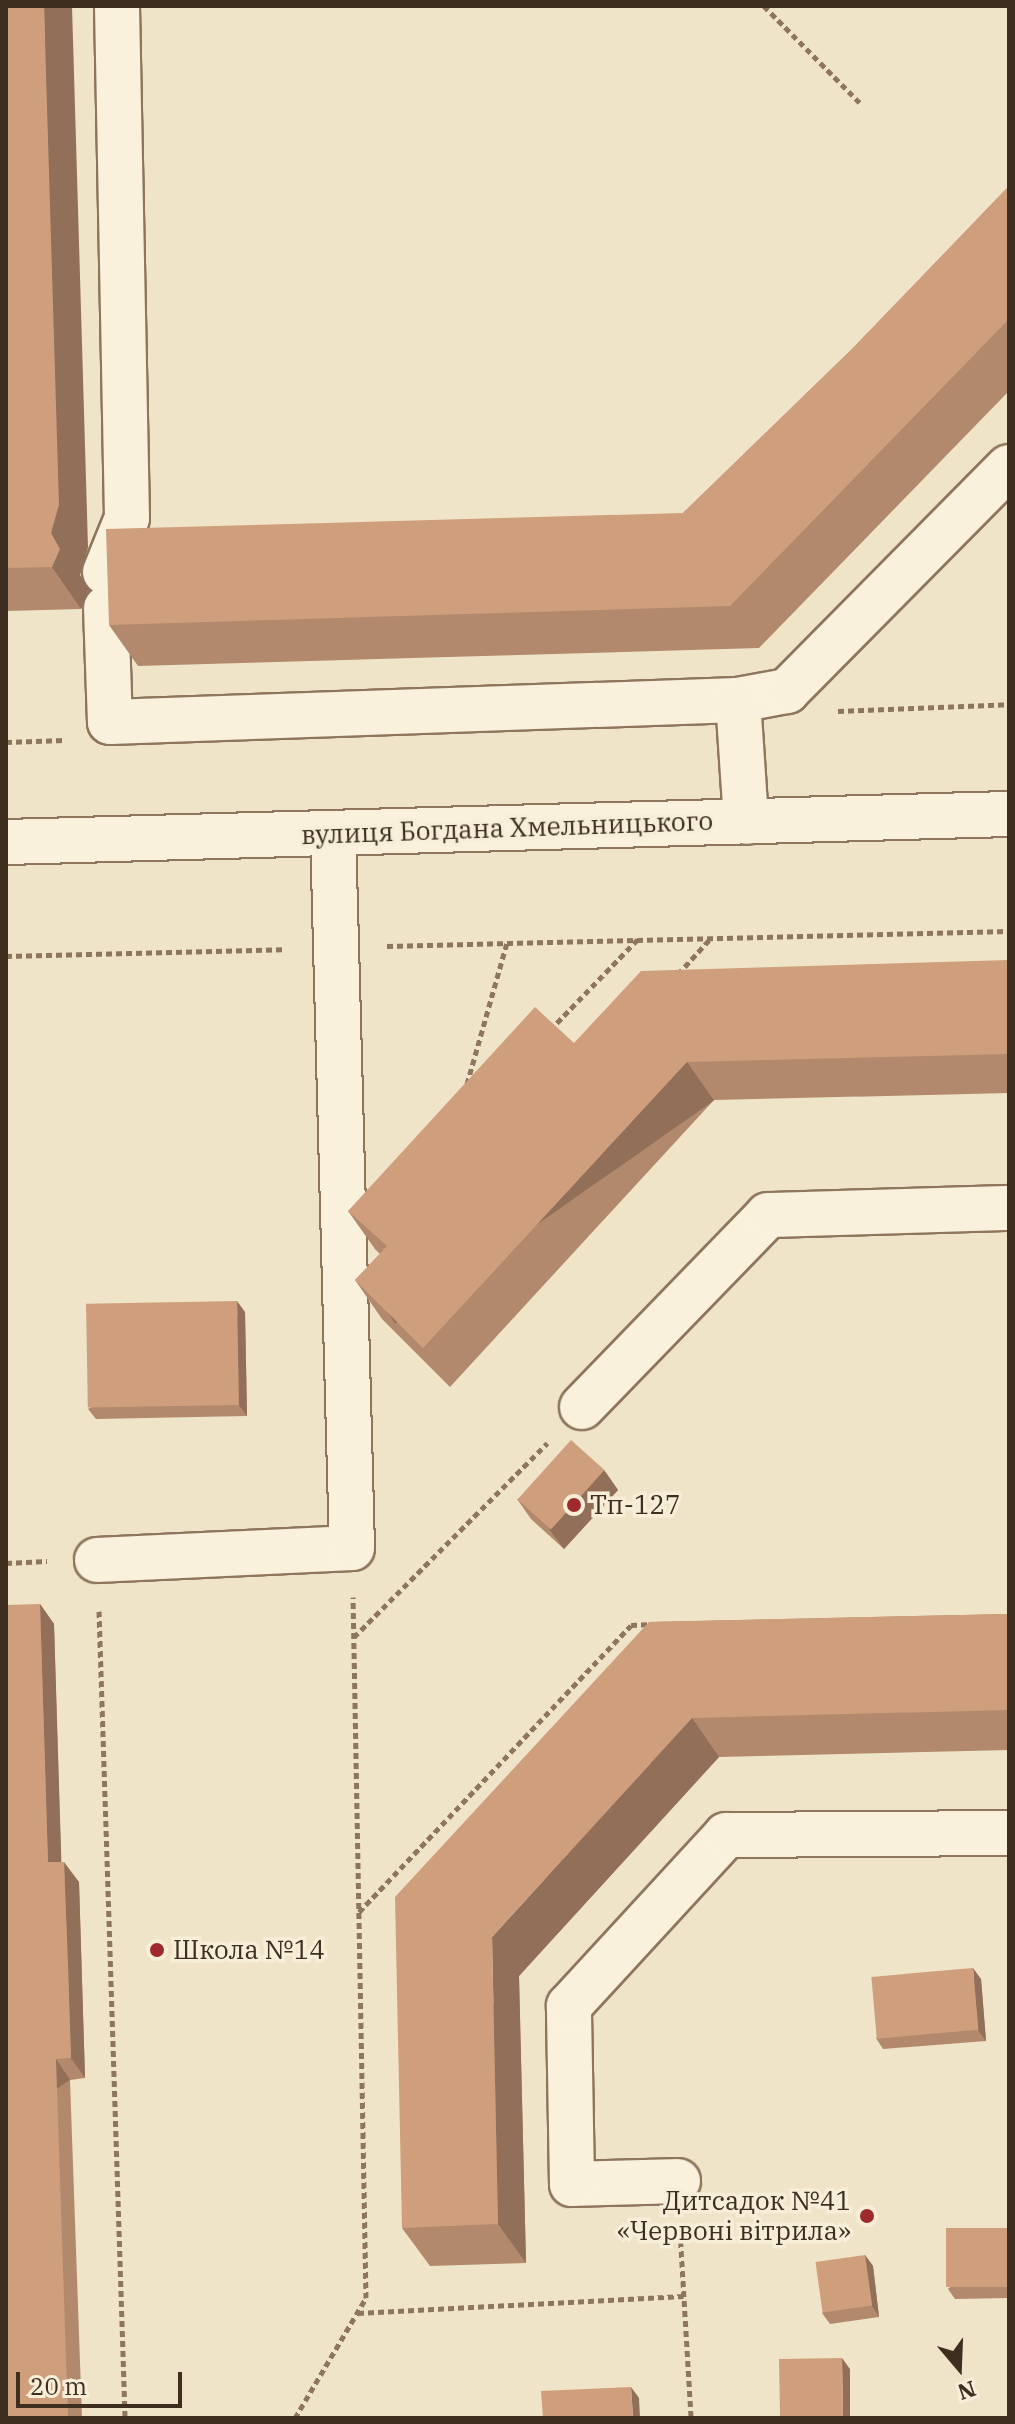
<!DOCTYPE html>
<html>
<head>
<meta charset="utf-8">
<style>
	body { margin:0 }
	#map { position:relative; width:1015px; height:2424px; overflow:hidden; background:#f0e4c8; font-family:"IBM Plex Serif",serif }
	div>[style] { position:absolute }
	.path>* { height:5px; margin-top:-2.5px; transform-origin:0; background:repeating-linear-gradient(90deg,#8d765c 0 6px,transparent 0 10px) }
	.roads { filter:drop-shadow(2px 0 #8d765c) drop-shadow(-2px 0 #8d765c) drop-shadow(0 2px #8d765c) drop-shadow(0 -2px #8d765c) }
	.minor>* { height:44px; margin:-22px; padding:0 22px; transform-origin:22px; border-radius:22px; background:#faf1dc }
	.wall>* { inset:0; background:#b2896c }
	.shaded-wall>* { inset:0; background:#916f58; transform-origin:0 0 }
	.building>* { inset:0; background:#cf9f7d; transform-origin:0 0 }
	.dots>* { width:22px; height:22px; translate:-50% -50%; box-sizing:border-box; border:4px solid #f7eed8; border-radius:50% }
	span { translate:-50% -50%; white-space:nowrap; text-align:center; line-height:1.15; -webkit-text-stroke:7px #f7eed8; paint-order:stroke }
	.street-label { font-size:26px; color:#3d2e20 }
	.poi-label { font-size:26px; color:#3d2e20 }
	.left { translate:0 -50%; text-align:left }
	.right { translate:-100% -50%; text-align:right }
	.frame { position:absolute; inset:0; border:8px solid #3d2e20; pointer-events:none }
	.north { position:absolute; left:919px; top:2328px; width:80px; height:80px; -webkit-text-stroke:6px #f7eed8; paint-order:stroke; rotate:161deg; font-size:22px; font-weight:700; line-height:32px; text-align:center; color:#3d2e20 }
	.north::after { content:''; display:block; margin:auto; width:28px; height:36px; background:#3d2e20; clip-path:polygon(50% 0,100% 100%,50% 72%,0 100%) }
	.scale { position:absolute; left:16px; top:2372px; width:166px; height:36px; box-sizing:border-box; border:4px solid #3d2e20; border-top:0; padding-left:10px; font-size:24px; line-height:28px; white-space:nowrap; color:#3d2e20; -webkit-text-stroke:6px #f7eed8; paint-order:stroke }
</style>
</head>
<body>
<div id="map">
	<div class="path">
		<div style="left:764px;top:6px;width:138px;rotate:45.3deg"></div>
		<div style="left:838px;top:711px;width:171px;rotate:-2.3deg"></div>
		<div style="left:6px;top:742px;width:59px;rotate:-1.9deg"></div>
		<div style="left:387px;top:946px;width:622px;rotate:-1.38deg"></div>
		<div style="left:6px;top:956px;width:279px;rotate:-1.4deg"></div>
		<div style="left:678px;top:974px;width:49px;rotate:-47.5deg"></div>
		<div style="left:550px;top:1030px;width:127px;rotate:-46deg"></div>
		<div style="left:467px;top:1084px;width:147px;rotate:-74.2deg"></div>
		<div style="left:6px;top:1563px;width:41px;rotate:-2.8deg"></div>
		<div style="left:99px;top:1611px;width:807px;rotate:88.15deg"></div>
		<div style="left:354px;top:1637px;width:274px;rotate:-45.1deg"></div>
		<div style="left:359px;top:1912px;width:395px;rotate:-46.5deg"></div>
		<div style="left:631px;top:1625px;width:21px;rotate:-3deg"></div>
		<div style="left:680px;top:2231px;width:187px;rotate:86.6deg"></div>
		<div style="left:358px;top:2313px;width:326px;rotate:-3deg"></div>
		<div style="left:295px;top:2418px;width:139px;rotate:-59.4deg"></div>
		<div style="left:366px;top:2298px;width:701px;rotate:-91.06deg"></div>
	</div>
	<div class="roads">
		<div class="minor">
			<div style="left:105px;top:572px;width:58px;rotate:-67.8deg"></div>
			<div style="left:127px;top:518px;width:512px;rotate:-91.12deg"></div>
			<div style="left:106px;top:608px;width:114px;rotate:88deg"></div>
			<div style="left:110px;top:722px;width:628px;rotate:-2.01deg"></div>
			<div style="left:738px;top:700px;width:50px;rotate:-10.4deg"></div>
			<div style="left:787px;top:691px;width:315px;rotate:-45.3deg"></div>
			<div style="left:738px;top:700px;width:122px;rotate:86.2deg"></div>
			<div style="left:6px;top:842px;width:1003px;rotate:-1.6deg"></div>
			<div style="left:582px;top:1407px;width:267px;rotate:-45.9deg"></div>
			<div style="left:768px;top:1215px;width:241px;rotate:-1.7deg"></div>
			<div style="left:97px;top:1560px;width:255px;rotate:-2.7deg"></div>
			<div style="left:352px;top:1548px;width:715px;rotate:-91.52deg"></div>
			<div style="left:678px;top:2181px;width:106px;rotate:178.4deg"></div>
			<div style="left:572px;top:2184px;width:178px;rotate:-91deg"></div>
			<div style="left:569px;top:2006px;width:232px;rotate:-47.4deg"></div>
			<div style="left:726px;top:1835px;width:283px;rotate:-0.4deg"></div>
		</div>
	</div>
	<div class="wall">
		<div style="clip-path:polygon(6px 6px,88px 547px,80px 575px,89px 590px,81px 609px,6px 611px)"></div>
		<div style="clip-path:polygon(1009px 186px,1009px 391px,759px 648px,138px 666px,109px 625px,683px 513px,852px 349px)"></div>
		<div style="clip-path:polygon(1009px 960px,1009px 1093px,714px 1100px,450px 1387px,382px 1319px,355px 1280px,380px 1254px,375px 1249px,348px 1211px,574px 1043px)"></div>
		<div style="clip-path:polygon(245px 1312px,247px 1416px,96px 1419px,88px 1409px)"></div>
		<div style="clip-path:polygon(604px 1470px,618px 1490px,564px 1549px,531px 1519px,517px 1499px)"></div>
		<div style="clip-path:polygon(40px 1604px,54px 1624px,61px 1862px,79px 1882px,85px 2078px,70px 2080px,82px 2418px,6px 2418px)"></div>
		<div style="clip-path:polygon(1009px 1614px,1009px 1750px,719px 1757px,519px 1976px,526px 2263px,430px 2266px,402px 2228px,649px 1622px)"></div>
		<div style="clip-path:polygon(981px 1979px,986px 2041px,883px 2049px,876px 2038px)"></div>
		<div style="clip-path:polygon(1009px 2228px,1009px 2298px,955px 2299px,948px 2289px)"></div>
		<div style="clip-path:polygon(865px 2255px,873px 2266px,879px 2317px,830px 2324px,822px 2313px)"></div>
	</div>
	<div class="shaded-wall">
		<div style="clip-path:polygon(44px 6px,72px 6px,88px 547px,80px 575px,89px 590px,81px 609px,52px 567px)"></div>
		<div style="left:687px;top:1062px;width:47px;height:389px;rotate:55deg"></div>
		<div style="clip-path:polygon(237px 1301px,245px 1312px,247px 1416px,239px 1405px)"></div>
		<div style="clip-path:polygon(604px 1470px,618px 1490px,564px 1549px,549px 1529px)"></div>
		<div style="clip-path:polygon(40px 1604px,54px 1624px,62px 1882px,48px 1862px)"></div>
		<div style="clip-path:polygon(692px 1718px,719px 1757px,519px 1976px,526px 2263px,498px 2224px,492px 1937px)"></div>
		<div style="clip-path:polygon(64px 1862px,79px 1882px,85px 2078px,71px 2058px)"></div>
		<div style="clip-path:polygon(973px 1968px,981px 1979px,986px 2041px,978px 2030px)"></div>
		<div style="left:56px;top:2059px;width:25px;height:359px;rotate:56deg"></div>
		<div style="clip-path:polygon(865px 2255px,873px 2266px,879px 2317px,872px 2306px)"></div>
		<div style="clip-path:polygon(842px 2358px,850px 2369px,850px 2418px,843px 2418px)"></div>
		<div style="clip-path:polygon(631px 2387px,639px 2398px,640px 2418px,633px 2418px)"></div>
	</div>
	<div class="building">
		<div style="clip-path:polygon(6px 6px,44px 6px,59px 505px,51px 533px,60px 549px,52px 567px,6px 568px)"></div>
		<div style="clip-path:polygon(1009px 186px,1009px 319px,730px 606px,109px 625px,106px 529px,683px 513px,852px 349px)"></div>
		<div style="clip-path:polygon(1009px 960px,1009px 1054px,687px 1062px,423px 1348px,355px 1280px,387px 1246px,348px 1211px,535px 1007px,574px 1043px,641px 971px)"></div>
		<div style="left:237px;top:1301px;width:104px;height:151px;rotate:89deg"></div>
		<div style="left:571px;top:1440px;width:45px;height:80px;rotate:42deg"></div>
		<div style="clip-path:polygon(40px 1604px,48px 1862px,64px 1862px,68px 1964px,71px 2058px,56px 2059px,68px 2418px,6px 2418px,6px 1605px)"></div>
		<div style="clip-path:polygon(1009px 1614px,1009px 1710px,692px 1718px,492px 1937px,498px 2224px,402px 2228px,395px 1897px,649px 1622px)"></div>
		<div style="left:973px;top:1968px;width:62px;height:102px;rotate:85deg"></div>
		<div style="left:1009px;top:2228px;width:59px;height:63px;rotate:90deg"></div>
		<div style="left:865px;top:2255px;width:51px;height:50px;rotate:82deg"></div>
		<div style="left:842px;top:2358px;width:60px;height:63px;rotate:89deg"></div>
		<div style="clip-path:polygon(631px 2387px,633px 2418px,543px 2418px,541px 2391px)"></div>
	</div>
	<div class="dots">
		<div style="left:574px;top:1505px;background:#9e2a2b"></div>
		<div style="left:157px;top:1950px;background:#9e2a2b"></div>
		<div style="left:867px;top:2216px;background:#9e2a2b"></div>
	</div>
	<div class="street-label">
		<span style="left:507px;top:828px;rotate:-2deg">вулиця Богдана Хмельницького</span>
	</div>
	<div class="poi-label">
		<span class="left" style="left:590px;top:1505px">Тп-127</span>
		<span class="left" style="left:173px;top:1950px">Школа №14</span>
		<span class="right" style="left:851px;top:2216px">Дитсадок №41<br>«Червоні вітрила»</span>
	</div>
	<div class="frame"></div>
	<div class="north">N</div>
	<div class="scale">20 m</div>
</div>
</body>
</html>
